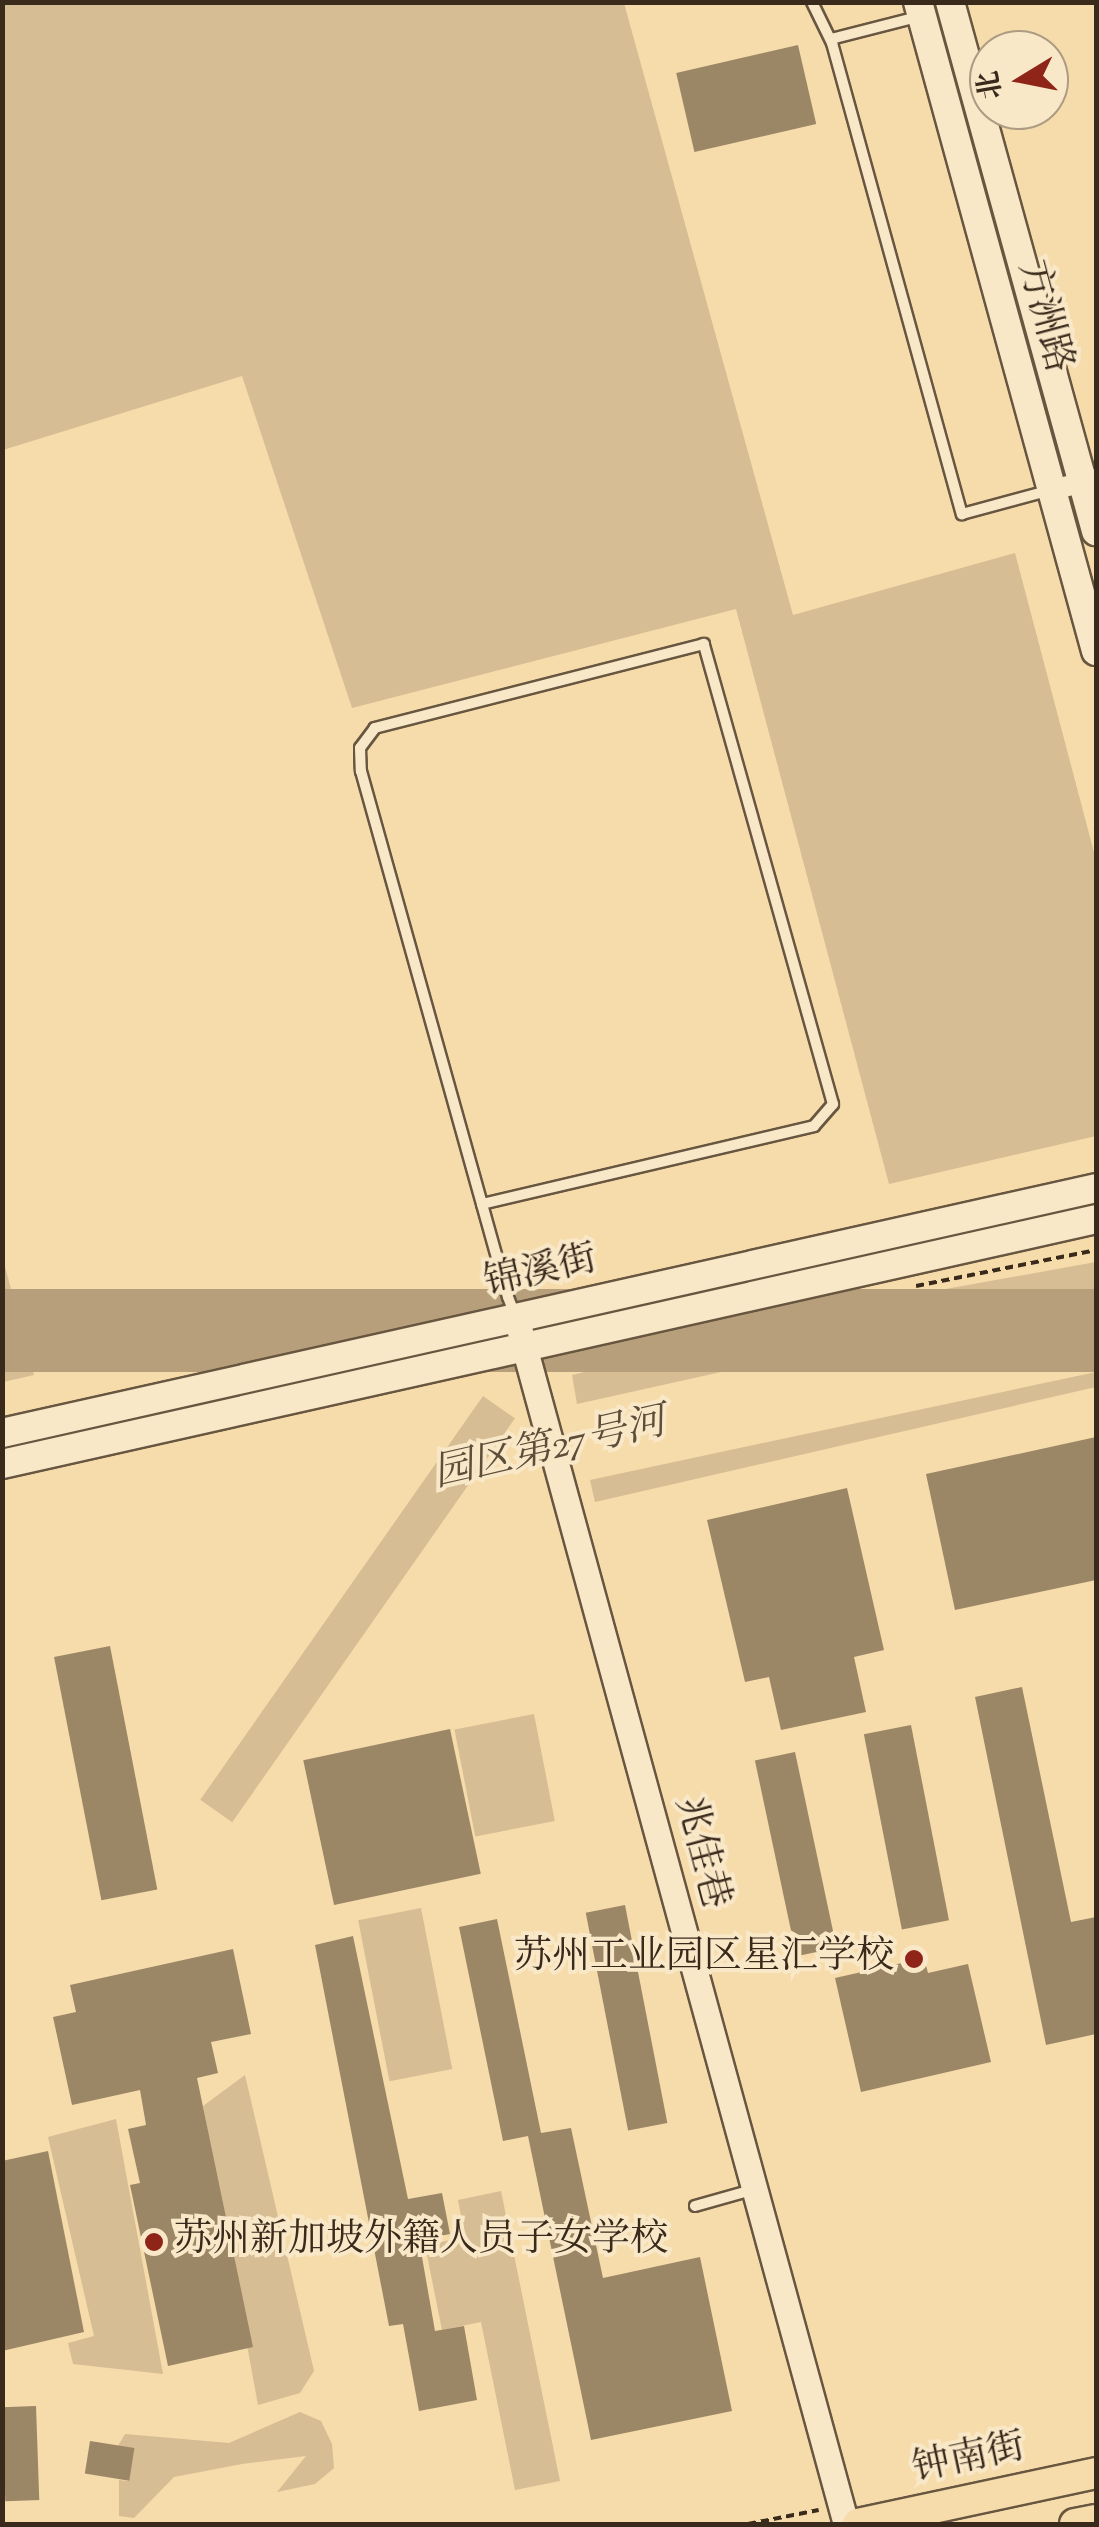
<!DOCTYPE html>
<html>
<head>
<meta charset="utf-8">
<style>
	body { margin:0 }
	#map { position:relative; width:1099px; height:2527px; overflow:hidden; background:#f6dbab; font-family:"Sorts Mill Goudy","Noto Serif SC",serif }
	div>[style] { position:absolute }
	.green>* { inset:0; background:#d6bd93; transform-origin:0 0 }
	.water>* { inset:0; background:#b69f7a; transform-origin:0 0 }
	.building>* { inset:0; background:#9b8666; transform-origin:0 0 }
	.path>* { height:4px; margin-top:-2px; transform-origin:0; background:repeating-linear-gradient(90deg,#392a1c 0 8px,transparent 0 13px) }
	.roads { filter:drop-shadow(2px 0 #685640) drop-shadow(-2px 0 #685640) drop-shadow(0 2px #685640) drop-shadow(0 -2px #685640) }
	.service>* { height:10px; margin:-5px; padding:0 5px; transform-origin:5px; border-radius:5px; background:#f9e8c8 }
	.minor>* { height:20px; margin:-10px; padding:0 10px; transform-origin:10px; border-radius:10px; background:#f9e8c8 }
	.tertiary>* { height:25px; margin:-12.5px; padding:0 12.5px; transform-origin:12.5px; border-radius:12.5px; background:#f9e8c8 }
	.secondary>* { height:28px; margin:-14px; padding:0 14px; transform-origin:14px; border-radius:14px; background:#f9e8c8 }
	.primary>* { height:30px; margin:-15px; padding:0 15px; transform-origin:15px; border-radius:15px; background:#f6dbab }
	.dots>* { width:28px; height:28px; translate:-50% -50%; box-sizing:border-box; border:5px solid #f9e8c8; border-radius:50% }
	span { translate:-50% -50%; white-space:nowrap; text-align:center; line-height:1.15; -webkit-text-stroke:8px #f9e8c8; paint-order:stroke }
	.street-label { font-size:38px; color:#392a1c }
	.poi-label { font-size:38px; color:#392a1c }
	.right { translate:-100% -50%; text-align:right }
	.left { translate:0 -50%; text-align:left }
	.water-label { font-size:40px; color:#5e4d38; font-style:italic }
	.frame { position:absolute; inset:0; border:5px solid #392a1c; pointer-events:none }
	.north { position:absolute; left:969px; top:30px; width:100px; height:100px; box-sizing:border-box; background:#f9e8c8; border:2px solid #ac9c83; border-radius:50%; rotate:260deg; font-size:28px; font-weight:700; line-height:40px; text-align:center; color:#392a1c }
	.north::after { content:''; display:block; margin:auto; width:35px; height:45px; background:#8f2418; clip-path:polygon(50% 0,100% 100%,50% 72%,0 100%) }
</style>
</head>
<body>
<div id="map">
	<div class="green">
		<div style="clip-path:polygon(3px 2px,624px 3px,793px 615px,1015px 553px,1096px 860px,1096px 1136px,889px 1184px,736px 609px,352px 708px,242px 376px,3px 450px)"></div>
		<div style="clip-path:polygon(3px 1259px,34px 1375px,3px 1382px,2px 1382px)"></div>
		<div style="clip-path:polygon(1096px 1262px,1096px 1289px,577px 1404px,572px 1375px,879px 1301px)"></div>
		<div style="clip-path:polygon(1096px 1372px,1096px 1387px,595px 1502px,590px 1480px)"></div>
		<div style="left:483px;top:1396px;width:39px;height:493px;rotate:35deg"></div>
		<div style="left:534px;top:1714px;width:109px;height:81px;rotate:79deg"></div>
		<div style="left:421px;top:1908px;width:164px;height:64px;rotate:79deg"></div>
		<div style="clip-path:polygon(245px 2075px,314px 2371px,300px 2393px,258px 2405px,203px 2106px)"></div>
		<div style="clip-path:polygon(116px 2119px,163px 2374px,73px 2364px,68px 2343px,94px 2336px,48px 2137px)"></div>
		<div style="clip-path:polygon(501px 2191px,560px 2481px,515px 2490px,481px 2322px,442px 2330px,425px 2245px,465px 2237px,458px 2200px)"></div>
		<div style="clip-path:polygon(300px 2412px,321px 2421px,332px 2444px,334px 2468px,315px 2484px,277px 2492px,306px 2456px,242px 2464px,174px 2477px,134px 2518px,119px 2516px,119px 2480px,128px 2481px,134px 2449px,118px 2446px,125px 2434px,229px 2443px)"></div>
	</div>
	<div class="water">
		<div style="left:1096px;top:1289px;width:83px;height:1121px;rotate:90deg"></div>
	</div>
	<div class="building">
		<div style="left:798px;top:45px;width:81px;height:125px;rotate:77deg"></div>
		<div style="clip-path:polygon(1096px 1437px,1096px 1580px,955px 1610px,926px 1474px)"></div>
		<div style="clip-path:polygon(847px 1488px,884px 1650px,854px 1657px,866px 1712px,781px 1730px,769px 1677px,745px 1682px,707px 1520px)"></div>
		<div style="left:110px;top:1646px;width:248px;height:57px;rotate:79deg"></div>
		<div style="clip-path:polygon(1022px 1687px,1071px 1922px,1096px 1917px,1096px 2034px,1046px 2045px,975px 1697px)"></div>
		<div style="left:911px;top:1725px;width:199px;height:48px;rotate:79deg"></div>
		<div style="left:450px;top:1729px;width:148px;height:150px;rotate:78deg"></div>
		<div style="left:795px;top:1752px;width:200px;height:41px;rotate:78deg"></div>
		<div style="left:625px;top:1905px;width:222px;height:40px;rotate:79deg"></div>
		<div style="clip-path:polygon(497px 1919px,541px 2133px,571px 2128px,603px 2278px,700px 2257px,732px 2411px,591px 2440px,528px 2136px,503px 2141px,459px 1927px)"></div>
		<div style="clip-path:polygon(353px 1936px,408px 2199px,442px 2193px,450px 2234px,419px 2240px,435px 2331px,464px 2326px,477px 2400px,419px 2411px,403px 2324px,389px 2326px,315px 1945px)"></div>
		<div style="clip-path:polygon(233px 1949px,251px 2034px,211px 2042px,218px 2073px,197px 2078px,253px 2347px,168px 2366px,130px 2185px,140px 2183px,128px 2129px,146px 2125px,140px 2090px,72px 2105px,53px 2017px,76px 2012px,70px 1985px)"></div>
		<div style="clip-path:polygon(924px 1958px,928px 1973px,968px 1964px,991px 2062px,861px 2092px,835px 1978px)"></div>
		<div style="clip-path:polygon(48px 2151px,84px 2332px,2px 2351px,2px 2161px)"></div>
		<div style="left:36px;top:2406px;width:94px;height:34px;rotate:88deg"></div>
		<div style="left:90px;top:2441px;width:45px;height:33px;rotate:9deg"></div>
	</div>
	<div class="path">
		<div style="left:916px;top:1286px;width:184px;rotate:-11.3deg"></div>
		<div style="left:748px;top:2524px;width:72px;rotate:-11.2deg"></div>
	</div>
	<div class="roads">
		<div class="service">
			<div style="left:812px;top:2px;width:46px;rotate:64deg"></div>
			<div style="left:832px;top:43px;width:489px;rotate:74.6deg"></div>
			<div style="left:962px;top:514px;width:92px;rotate:-15.1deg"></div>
			<div style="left:831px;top:39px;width:93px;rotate:-14.3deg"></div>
			<div style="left:482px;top:1204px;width:341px;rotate:-13.2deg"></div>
			<div style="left:814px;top:1126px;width:29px;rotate:-49deg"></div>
			<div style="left:833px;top:1104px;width:478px;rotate:-105.7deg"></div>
			<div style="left:704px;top:644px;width:340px;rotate:165.7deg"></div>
			<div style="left:375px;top:728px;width:25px;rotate:127deg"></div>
			<div style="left:360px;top:748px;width:23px;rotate:88deg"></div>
			<div style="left:361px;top:771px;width:546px;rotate:74.39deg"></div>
			<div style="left:508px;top:1297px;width:17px;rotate:69deg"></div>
			<div style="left:695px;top:2206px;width:59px;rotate:-15.7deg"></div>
		</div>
		<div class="minor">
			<div style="left:1052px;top:490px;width:45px;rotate:-14deg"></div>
		</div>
		<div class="tertiary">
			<div style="left:516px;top:1317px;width:1251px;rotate:74.71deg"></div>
		</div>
		<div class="secondary">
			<div style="left:918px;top:2px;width:673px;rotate:74.66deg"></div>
			<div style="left:950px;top:2px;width:549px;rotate:74.57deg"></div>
			<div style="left:2px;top:1433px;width:1121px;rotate:-12.62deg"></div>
			<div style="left:2px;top:1464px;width:1121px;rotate:-12.62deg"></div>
		</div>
		<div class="primary">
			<div style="left:858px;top:2524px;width:243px;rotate:-12.1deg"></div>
			<div style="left:1075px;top:2524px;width:21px;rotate:-11deg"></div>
		</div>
	</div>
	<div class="dots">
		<div style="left:914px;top:1959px;background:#8f2418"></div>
		<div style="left:154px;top:2242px;background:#8f2418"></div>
	</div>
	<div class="street-label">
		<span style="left:1043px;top:317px;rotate:75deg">方洲路</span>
		<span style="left:541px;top:1273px;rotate:-13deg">锦溪街</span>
		<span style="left:700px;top:1853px;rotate:75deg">兆佳巷</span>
		<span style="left:969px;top:2460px;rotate:-12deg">钟南街</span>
	</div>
	<div class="poi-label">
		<span class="right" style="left:894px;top:1959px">苏州工业园区星汇学校</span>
		<span class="left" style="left:174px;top:2242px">苏州新加坡外籍人员子女学校</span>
	</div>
	<div class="water-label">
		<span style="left:550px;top:1450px;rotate:-13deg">园区第27号河</span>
	</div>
	<div class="frame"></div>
	<div class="north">北</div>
</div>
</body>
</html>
